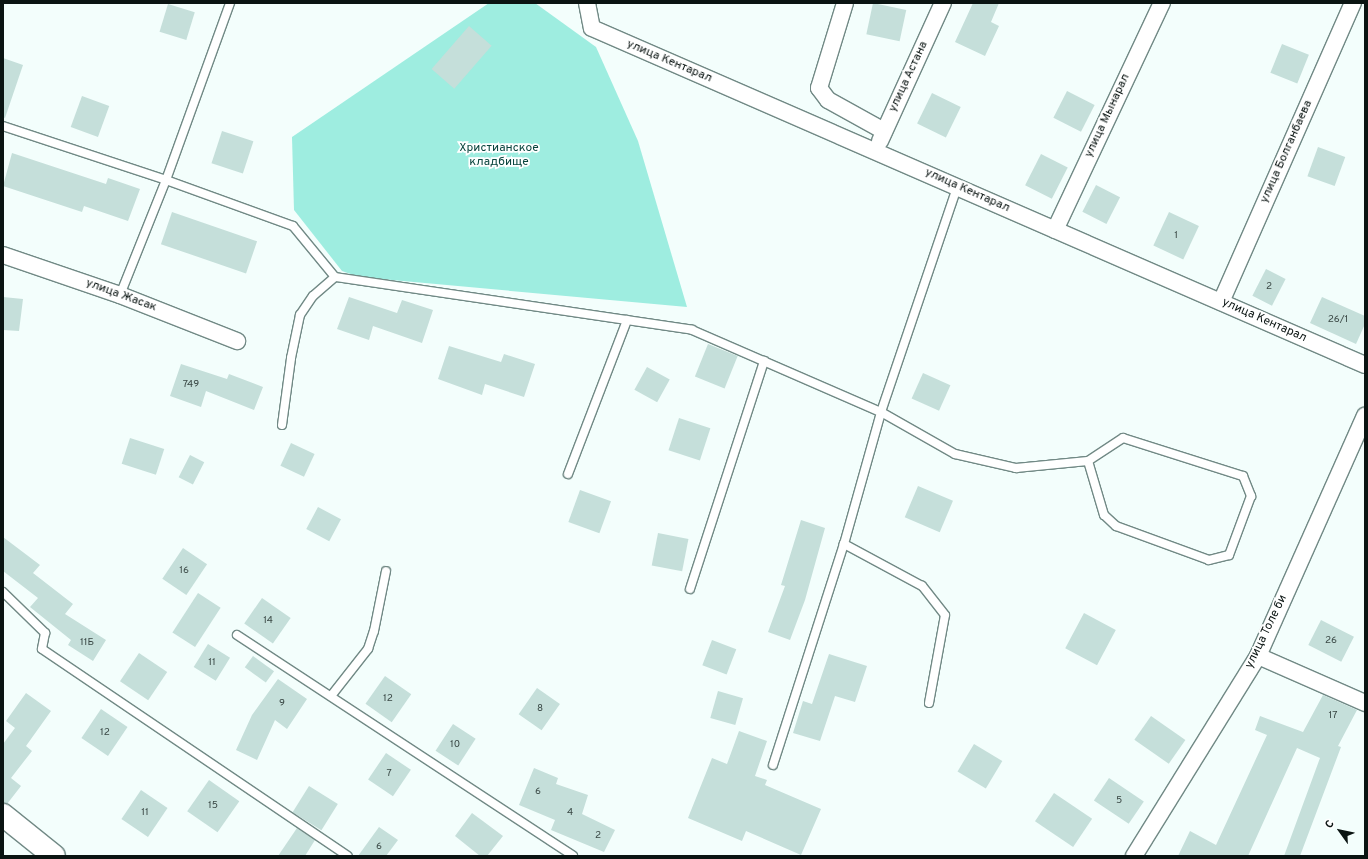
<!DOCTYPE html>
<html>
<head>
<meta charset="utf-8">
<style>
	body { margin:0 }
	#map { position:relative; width:1368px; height:859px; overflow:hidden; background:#f3fefc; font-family:Overpass,sans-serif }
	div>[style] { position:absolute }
	.green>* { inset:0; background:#9eede0 }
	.building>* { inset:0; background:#c5dfda; transform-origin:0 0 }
	.roads { filter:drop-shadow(1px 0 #718985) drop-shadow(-1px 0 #718985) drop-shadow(0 1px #718985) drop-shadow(0 -1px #718985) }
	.lane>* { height:8px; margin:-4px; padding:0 4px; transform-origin:4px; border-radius:4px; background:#fff }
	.street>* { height:16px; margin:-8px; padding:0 8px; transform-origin:8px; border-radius:8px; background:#fff }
	.secondary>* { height:22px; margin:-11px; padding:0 11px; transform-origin:11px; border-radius:11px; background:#fff }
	span { translate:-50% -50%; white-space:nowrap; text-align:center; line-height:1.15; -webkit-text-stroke:3.5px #fff; paint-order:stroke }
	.number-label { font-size:10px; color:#394744 }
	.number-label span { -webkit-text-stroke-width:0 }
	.street-label { font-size:12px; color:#0a1412 }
	.park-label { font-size:12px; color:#09453e }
	.frame { position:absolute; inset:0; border:4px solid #0a1412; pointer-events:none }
	.north { position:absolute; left:1320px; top:811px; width:40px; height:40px; -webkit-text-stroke:3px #fff; paint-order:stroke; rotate:303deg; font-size:11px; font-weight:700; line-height:16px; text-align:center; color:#0a1412 }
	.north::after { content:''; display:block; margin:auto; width:14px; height:18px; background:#0a1412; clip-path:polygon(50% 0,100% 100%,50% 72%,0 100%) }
</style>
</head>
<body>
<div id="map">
	<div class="green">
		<div style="clip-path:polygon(489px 3px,535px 3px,596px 47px,638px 141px,687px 307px,359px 277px,342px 271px,294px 210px,292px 137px)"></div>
	</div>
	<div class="building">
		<div style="left:873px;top:3px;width:34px;height:32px;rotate:12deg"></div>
		<div style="clip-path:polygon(973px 3px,999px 3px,991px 22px,999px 26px,985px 56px,955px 42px)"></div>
		<div style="left:168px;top:4px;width:28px;height:29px;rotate:17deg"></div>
		<div style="left:469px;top:26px;width:30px;height:57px;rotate:41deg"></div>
		<div style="left:1282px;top:44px;width:29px;height:31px;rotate:22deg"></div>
		<div style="clip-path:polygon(3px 58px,23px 65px,5px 118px,3px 117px)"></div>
		<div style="left:1067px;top:91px;width:31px;height:30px;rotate:27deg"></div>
		<div style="left:932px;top:93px;width:32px;height:34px;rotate:26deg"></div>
		<div style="left:82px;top:96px;width:29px;height:33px;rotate:20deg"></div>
		<div style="left:222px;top:131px;width:33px;height:34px;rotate:18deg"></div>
		<div style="left:1318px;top:147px;width:29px;height:31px;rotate:20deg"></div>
		<div style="clip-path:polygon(12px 153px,106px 184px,108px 178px,140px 189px,128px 221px,84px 206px,82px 212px,3px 186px)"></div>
		<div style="left:1041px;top:154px;width:30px;height:35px;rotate:27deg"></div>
		<div style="left:1096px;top:185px;width:27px;height:30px;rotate:27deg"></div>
		<div style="left:172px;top:212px;width:90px;height:34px;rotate:19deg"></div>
		<div style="left:1169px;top:212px;width:33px;height:37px;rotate:25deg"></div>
		<div style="left:1266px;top:269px;width:22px;height:30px;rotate:27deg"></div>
		<div style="clip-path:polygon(3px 297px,23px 299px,19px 331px,3px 330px)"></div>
		<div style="clip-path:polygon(349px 297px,397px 313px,402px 300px,433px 310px,422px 343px,373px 326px,369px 340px,337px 329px)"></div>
		<div style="clip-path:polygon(1322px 297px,1365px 316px,1365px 324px,1356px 344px,1310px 323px)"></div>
		<div style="left:708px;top:344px;width:32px;height:35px;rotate:22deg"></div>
		<div style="clip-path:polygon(449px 346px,501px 362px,504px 354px,535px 364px,524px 397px,485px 384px,482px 395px,438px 379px)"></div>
		<div style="clip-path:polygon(181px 364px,227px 379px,229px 374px,263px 387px,254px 410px,206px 391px,201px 407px,170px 396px)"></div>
		<div style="left:647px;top:367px;width:26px;height:26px;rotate:29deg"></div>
		<div style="left:923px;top:373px;width:30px;height:28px;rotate:24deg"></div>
		<div style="left:679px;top:418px;width:33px;height:34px;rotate:18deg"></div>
		<div style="left:130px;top:438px;width:36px;height:27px;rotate:18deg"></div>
		<div style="left:291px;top:443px;width:26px;height:25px;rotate:25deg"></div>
		<div style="left:190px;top:455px;width:16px;height:25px;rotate:27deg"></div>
		<div style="left:918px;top:486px;width:38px;height:34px;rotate:23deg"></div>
		<div style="left:580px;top:490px;width:33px;height:34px;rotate:20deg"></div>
		<div style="left:318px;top:507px;width:26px;height:25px;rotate:28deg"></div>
		<div style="clip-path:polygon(801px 520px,825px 528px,805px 600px,790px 640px,768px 632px,785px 586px,781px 585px)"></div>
		<div style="left:658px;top:533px;width:31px;height:33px;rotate:11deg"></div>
		<div style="clip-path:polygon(3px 537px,40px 565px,33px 573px,73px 604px,65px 614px,106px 640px,93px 661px,68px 645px,71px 640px,30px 607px,38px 598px,3px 571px)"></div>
		<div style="left:183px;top:548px;width:29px;height:37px;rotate:34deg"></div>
		<div style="left:198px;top:593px;width:27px;height:47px;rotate:33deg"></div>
		<div style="left:262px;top:598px;width:35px;height:31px;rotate:35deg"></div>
		<div style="left:1084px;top:613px;width:36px;height:40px;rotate:28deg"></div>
		<div style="left:1321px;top:620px;width:37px;height:28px;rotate:27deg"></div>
		<div style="left:712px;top:640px;width:26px;height:27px;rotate:21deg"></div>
		<div style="left:208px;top:644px;width:26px;height:27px;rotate:32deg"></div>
		<div style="left:139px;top:653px;width:34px;height:34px;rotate:34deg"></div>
		<div style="clip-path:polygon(829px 654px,867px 666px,855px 702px,835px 696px,820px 741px,793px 733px,803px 701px,812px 704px)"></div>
		<div style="left:253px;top:656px;width:26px;height:14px;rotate:36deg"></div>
		<div style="left:385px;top:676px;width:32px;height:34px;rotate:35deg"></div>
		<div style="clip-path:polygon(278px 679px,307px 699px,287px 729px,275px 720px,257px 760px,236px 750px,252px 715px)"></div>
		<div style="left:537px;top:688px;width:28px;height:32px;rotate:35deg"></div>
		<div style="left:718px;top:691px;width:26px;height:28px;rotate:16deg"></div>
		<div style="clip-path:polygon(26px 693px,51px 711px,26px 746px,32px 751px,11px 778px,21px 786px,7px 804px,3px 803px,3px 744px,15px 728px,6px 721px)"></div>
		<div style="clip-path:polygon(1323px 695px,1357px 710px,1338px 746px,1341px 747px,1300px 856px,1284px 856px,1320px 758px,1297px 748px,1248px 856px,1178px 856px,1190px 831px,1216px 845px,1267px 735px,1255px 730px,1260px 716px,1303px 732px)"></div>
		<div style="left:101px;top:709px;width:32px;height:35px;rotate:34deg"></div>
		<div style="left:1151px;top:716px;width:42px;height:29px;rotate:35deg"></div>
		<div style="left:453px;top:724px;width:27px;height:32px;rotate:33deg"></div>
		<div style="clip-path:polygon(739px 731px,767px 741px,755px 776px,767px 780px,765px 785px,821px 809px,801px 855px,746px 831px,742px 841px,688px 818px,712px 758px,727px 764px)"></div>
		<div style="left:974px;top:744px;width:33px;height:32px;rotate:31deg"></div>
		<div style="left:386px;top:753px;width:30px;height:32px;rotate:34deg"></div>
		<div style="clip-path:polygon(534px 768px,558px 778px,556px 784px,588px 795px,582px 814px,615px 830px,604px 852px,551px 830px,555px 820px,519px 805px)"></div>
		<div style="left:1109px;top:778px;width:42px;height:27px;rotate:34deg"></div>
		<div style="left:209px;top:780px;width:37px;height:38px;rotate:35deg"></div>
		<div style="left:309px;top:786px;width:34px;height:31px;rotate:32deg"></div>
		<div style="left:141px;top:790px;width:32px;height:35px;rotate:34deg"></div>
		<div style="left:1054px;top:793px;width:46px;height:34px;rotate:34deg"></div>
		<div style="clip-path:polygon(472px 813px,503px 836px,487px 856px,480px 856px,455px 836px)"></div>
		<div style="clip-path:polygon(379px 827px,398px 840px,386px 856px,358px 856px)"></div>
		<div style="clip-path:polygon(297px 828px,315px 840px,305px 856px,278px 856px)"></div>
	</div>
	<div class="roads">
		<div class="lane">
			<div style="left:3px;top:126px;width:172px;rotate:18.3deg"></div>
			<div style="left:166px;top:180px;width:135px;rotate:19.9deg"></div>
			<div style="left:293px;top:226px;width:66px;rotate:50.5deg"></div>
			<div style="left:335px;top:277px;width:361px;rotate:8.4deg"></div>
			<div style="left:692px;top:330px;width:206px;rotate:23.5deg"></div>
			<div style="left:881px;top:412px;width:85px;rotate:29.6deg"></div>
			<div style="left:955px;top:454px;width:63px;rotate:12.9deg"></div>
			<div style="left:1016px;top:468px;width:72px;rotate:-5.6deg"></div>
			<div style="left:1088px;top:461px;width:42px;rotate:-33.3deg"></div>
			<div style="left:1123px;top:438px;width:126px;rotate:17.6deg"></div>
			<div style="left:1243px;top:476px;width:22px;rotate:68deg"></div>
			<div style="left:1251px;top:496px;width:63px;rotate:110.4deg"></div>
			<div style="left:1229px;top:555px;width:21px;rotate:166deg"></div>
			<div style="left:1209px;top:560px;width:99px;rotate:-159.9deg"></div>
			<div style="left:1116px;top:526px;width:16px;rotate:-137deg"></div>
			<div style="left:1104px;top:515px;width:56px;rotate:-106.5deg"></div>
			<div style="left:120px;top:295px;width:124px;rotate:-68.2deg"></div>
			<div style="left:166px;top:180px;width:188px;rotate:-70.1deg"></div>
			<div style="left:282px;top:425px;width:68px;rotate:-82.3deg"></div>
			<div style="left:291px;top:358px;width:44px;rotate:-78.2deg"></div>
			<div style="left:300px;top:315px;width:23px;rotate:-56deg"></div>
			<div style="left:313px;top:296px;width:29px;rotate:-41deg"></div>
			<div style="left:568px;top:474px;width:165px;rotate:-69deg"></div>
			<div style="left:690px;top:589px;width:240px;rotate:-72deg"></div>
			<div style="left:3px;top:592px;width:59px;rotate:44.3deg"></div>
			<div style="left:45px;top:633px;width:16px;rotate:101deg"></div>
			<div style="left:42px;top:649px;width:369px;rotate:34.1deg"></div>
			<div style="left:237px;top:635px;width:402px;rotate:33.3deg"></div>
			<div style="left:331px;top:696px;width:60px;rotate:-51.8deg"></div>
			<div style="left:368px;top:649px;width:19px;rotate:-72deg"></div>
			<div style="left:374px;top:631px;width:61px;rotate:-78.7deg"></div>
			<div style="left:929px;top:703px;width:89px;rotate:-79.7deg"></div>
			<div style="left:945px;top:615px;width:37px;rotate:-128deg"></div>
			<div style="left:922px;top:586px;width:89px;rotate:-151.7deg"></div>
			<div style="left:844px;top:544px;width:137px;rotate:-74.3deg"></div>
			<div style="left:881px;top:412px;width:237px;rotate:-71.3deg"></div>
			<div style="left:773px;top:765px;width:232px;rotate:-72.2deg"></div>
		</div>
		<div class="street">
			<div style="left:587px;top:3px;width:25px;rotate:79deg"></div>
			<div style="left:592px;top:28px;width:843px;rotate:23.56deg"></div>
			<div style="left:845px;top:3px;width:89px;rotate:107deg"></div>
			<div style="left:819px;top:88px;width:15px;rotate:53deg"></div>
			<div style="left:828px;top:100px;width:64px;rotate:29deg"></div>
			<div style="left:880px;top:141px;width:152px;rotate:-65.5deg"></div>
			<div style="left:1055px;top:230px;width:251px;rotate:-64.8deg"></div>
			<div style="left:3px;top:255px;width:124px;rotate:18.9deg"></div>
			<div style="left:120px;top:295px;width:126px;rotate:21.5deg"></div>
			<div style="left:1221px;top:302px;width:327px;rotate:-66.2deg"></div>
			<div style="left:1258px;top:656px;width:117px;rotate:23.7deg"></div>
			<div style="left:1134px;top:856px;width:235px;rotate:-58.2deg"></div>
			<div style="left:1258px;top:656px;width:263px;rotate:-66deg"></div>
		</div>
		<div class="secondary">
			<div style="left:3px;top:815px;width:65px;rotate:38.8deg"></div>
		</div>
	</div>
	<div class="number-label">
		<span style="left:1176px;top:236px">1</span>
		<span style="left:1269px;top:287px">2</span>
		<span style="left:1338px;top:320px">26/1</span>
		<span style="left:191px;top:385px">749</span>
		<span style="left:184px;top:571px">16</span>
		<span style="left:268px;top:621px">14</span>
		<span style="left:1331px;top:641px">26</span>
		<span style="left:87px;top:643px">11Б</span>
		<span style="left:212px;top:663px">11</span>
		<span style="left:388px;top:699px">12</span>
		<span style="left:282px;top:704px">9</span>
		<span style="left:540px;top:709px">8</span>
		<span style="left:1333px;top:716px">17</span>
		<span style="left:105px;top:733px">12</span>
		<span style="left:455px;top:745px">10</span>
		<span style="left:389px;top:774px">7</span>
		<span style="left:538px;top:792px">6</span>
		<span style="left:1119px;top:801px">5</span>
		<span style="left:213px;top:806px">15</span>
		<span style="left:145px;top:813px">11</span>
		<span style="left:570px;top:813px">4</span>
		<span style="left:598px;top:836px">2</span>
		<span style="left:379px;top:847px">6</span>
	</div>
	<div class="street-label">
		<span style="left:669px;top:62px;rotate:23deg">улица Кентарал</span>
		<span style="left:909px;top:77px;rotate:-65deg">улица Астана</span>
		<span style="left:1108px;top:116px;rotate:-65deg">улица Мынарал</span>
		<span style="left:1287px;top:152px;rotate:-66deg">улица Болганбаева</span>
		<span style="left:967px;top:191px;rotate:24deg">улица Кентарал</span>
		<span style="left:121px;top:296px;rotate:20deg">улица Жасак</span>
		<span style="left:1264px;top:321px;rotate:24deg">улица Кентарал</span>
		<span style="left:1267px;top:632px;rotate:-64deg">улица Толе би</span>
	</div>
	<div class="park-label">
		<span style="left:499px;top:156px">Христианское<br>кладбище</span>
	</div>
	<div class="frame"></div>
	<div class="north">С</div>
</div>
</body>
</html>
